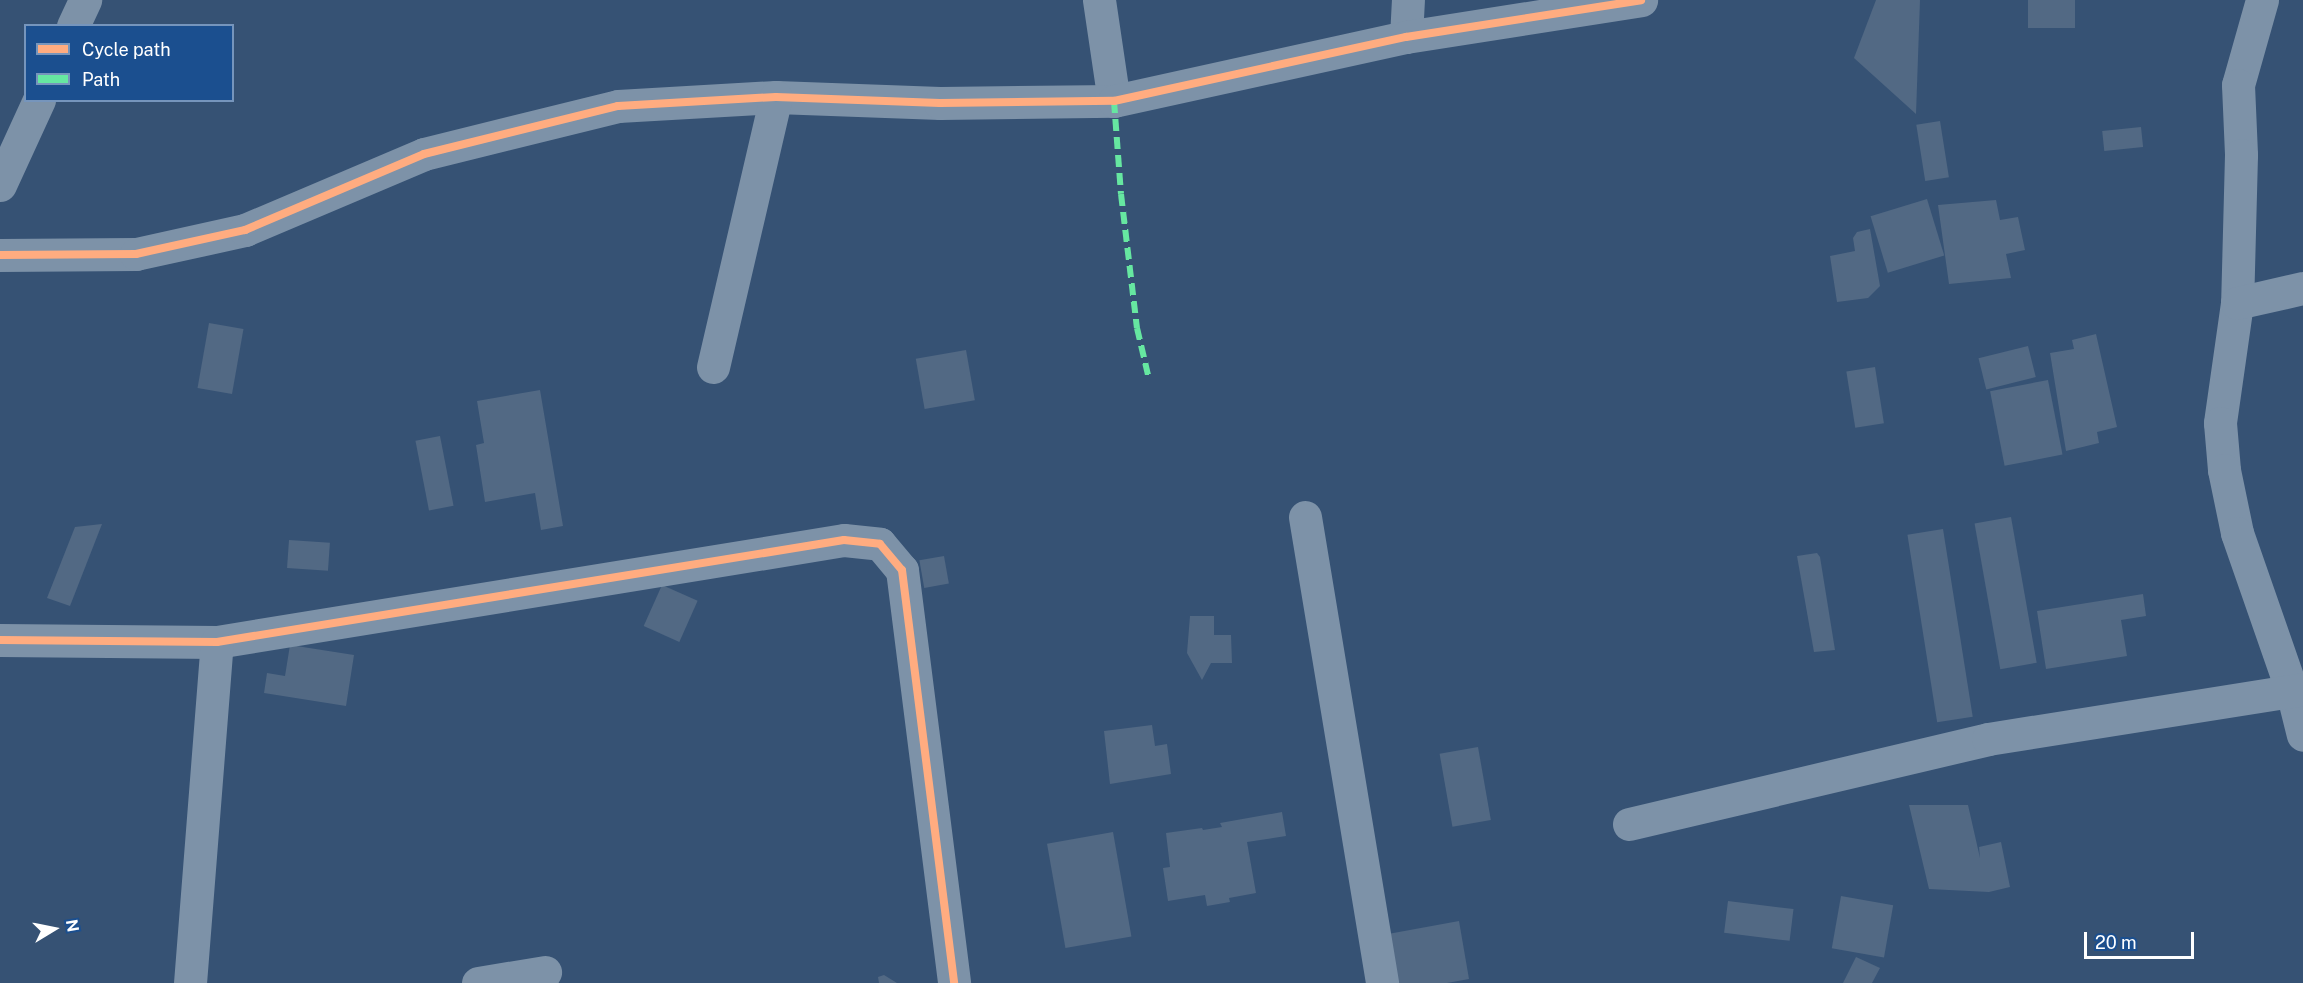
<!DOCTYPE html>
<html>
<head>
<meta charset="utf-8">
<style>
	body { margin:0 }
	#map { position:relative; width:2303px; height:983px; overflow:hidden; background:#365274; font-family:"Public Sans",sans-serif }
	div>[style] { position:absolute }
	.building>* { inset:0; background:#526984; transform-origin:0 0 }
	.street>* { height:33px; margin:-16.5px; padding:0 16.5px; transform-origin:16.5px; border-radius:16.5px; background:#7d92a8 }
	.quiet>* { height:6px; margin-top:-3px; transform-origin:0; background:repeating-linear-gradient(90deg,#66e7a1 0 12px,transparent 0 18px) }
	.cycleway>* { height:8px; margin:-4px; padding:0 4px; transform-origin:4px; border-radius:4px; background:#ffac80 }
	span { translate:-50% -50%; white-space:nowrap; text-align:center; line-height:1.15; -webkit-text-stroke:4.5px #1b4f8f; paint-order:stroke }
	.legend { position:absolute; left:24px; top:24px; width:210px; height:78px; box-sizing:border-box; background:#1b4f8f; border:2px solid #7695bc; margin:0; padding:8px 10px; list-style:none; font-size:18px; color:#fff }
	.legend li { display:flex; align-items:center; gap:12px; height:30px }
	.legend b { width:30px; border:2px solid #7695bc }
	.north { position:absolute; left:24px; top:899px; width:60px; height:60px; -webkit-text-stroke:4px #1b4f8f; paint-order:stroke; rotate:80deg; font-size:16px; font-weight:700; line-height:24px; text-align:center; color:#fff }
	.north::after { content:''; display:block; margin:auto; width:21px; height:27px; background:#fff; clip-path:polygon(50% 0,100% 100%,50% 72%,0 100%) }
	.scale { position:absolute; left:2084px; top:932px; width:110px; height:27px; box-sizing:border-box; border:3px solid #fff; border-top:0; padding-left:8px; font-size:18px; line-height:21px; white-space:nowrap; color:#fff; -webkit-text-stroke:4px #1b4f8f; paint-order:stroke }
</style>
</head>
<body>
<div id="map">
	<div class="building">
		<div style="clip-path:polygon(1876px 0,1920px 0,1916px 114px,1854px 58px)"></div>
		<div style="left:2028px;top:0;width:47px;height:28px"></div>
		<div style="left:1940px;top:121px;width:57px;height:24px;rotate:81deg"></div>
		<div style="left:2141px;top:127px;width:20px;height:39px;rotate:84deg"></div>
		<div style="left:1927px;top:199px;width:59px;height:59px;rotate:73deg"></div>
		<div style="clip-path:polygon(1996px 200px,2000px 220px,2018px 217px,2025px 250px,2006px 254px,2011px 278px,1949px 284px,1938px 205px)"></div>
		<div style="clip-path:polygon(1870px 229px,1880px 286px,1868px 298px,1837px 302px,1830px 256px,1855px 251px,1853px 238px,1857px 232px)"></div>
		<div style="left:209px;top:323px;width:35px;height:66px;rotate:10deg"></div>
		<div style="clip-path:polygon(2096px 334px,2117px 427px,2097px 432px,2099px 443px,2066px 451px,2050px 353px,2074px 349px,2072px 340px)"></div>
		<div style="left:2028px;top:346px;width:32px;height:51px;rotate:76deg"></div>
		<div style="left:966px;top:350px;width:51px;height:51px;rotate:80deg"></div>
		<div style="left:1875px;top:367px;width:57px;height:29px;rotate:81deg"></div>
		<div style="left:2048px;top:380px;width:76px;height:59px;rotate:79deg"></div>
		<div style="clip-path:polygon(540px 390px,563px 526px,541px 530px,535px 493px,485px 502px,476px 445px,484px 443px,477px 401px)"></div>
		<div style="left:440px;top:436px;width:71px;height:25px;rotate:79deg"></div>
		<div style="left:2011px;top:517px;width:148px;height:37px;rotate:80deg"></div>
		<div style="clip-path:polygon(102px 524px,70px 606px,47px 598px,75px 527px)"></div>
		<div style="left:1943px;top:529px;width:190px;height:36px;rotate:81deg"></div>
		<div style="left:289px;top:540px;width:41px;height:28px;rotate:4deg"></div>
		<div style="clip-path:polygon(1817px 553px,1820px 557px,1835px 650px,1814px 652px,1797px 556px)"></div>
		<div style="left:944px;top:556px;width:28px;height:25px;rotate:80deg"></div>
		<div style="left:662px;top:585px;width:39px;height:45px;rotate:24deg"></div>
		<div style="clip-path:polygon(2143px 594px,2146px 616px,2121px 620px,2127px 656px,2046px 669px,2037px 611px)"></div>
		<div style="clip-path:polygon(1190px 616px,1214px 616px,1214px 635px,1231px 635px,1232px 663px,1211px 663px,1202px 680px,1187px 653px)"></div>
		<div style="clip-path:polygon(290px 645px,354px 655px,346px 706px,264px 693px,267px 673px,285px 676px)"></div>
		<div style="clip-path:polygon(1152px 725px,1155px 746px,1167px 744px,1171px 774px,1110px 784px,1104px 731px)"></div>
		<div style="left:1478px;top:747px;width:74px;height:39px;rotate:80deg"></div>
		<div style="clip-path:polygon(1909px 805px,1968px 805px,1980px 858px,1979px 847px,2001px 842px,2010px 887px,1989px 892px,1929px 889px)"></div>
		<div style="clip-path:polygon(1282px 812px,1286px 836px,1247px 842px,1256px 893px,1229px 898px,1230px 902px,1207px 906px,1205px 895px,1168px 901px,1163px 868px,1170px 867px,1166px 833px,1202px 828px,1203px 830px,1222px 827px,1220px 823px)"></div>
		<div style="left:1113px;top:832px;width:106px;height:67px;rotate:80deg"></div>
		<div style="left:1841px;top:896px;width:53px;height:53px;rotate:10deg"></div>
		<div style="left:1728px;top:901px;width:66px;height:32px;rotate:7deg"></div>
		<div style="clip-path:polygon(1459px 921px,1469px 979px,1447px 983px,1397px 983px,1388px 934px)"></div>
		<div style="clip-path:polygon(1856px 957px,1880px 968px,1872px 983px,1843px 983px)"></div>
		<div style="clip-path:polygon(884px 975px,897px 983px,879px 983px,878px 977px)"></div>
	</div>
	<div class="street">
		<div style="left:1099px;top:0;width:102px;rotate:81.6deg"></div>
		<div style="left:2262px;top:0;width:88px;rotate:105.8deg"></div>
		<div style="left:2238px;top:85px;width:70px;rotate:87.5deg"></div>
		<div style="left:2241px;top:155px;width:148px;rotate:91.5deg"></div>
		<div style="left:2237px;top:303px;width:121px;rotate:98.1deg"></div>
		<div style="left:2220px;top:423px;width:47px;rotate:85.1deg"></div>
		<div style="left:2224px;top:470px;width:64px;rotate:78.3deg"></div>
		<div style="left:2237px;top:533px;width:167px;rotate:70.8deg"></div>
		<div style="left:2292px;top:691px;width:45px;rotate:76deg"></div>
		<div style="left:73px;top:26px;width:29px;rotate:-65deg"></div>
		<div style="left:1406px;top:37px;width:37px;rotate:-87deg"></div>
		<div style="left:0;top:185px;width:94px;rotate:-65.4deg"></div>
		<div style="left:0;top:255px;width:136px;rotate:-0.4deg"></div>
		<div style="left:136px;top:254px;width:112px;rotate:-12.4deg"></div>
		<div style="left:245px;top:230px;width:194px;rotate:-23deg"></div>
		<div style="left:424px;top:154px;width:200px;rotate:-13.9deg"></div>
		<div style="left:618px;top:106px;width:158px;rotate:-3.3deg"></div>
		<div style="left:776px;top:97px;width:164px;rotate:2.1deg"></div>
		<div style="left:940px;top:103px;width:174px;rotate:-0.7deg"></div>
		<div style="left:1114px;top:101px;width:299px;rotate:-12.4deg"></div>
		<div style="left:1406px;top:37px;width:238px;rotate:-8.9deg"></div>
		<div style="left:2237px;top:303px;width:68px;rotate:-12.8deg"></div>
		<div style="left:713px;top:367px;width:277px;rotate:-76.9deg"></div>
		<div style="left:1305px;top:517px;width:472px;rotate:80.6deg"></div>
		<div style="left:0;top:640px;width:217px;rotate:0.5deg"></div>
		<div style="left:217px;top:642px;width:635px;rotate:-9.24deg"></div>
		<div style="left:844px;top:540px;width:36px;rotate:6deg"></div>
		<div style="left:880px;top:544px;width:34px;rotate:50deg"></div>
		<div style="left:902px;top:570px;width:416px;rotate:82.8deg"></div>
		<div style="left:1629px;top:824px;width:369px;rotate:-13.3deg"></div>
		<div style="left:1988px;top:739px;width:319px;rotate:-9deg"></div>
		<div style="left:190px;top:983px;width:342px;rotate:-85.5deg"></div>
		<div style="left:478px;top:983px;width:68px;rotate:-9.3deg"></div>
	</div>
	<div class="quiet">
		<div style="left:1114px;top:101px;width:93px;rotate:85.7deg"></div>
		<div style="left:1121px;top:194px;width:135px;rotate:83.2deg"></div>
		<div style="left:1137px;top:328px;width:52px;rotate:76.8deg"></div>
	</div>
	<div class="cycleway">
		<div style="left:0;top:255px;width:136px;rotate:-0.4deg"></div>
		<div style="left:136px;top:254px;width:112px;rotate:-12.4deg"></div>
		<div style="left:245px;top:230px;width:194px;rotate:-23deg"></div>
		<div style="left:424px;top:154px;width:200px;rotate:-13.9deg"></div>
		<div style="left:618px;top:106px;width:158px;rotate:-3.3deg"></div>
		<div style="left:776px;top:97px;width:164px;rotate:2.1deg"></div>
		<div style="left:940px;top:103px;width:174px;rotate:-0.7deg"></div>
		<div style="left:1114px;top:101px;width:299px;rotate:-12.4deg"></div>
		<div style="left:1406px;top:37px;width:238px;rotate:-8.9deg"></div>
		<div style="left:0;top:640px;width:217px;rotate:0.5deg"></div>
		<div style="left:217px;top:642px;width:635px;rotate:-9.24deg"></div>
		<div style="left:844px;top:540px;width:36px;rotate:6deg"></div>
		<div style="left:880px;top:544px;width:34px;rotate:50deg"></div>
		<div style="left:902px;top:570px;width:416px;rotate:82.8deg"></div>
	</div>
	<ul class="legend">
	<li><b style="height:8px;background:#ffac80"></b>Cycle path</li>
	<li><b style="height:8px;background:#66e7a1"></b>Path</li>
	</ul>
	<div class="north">N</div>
	<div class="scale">20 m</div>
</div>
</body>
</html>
